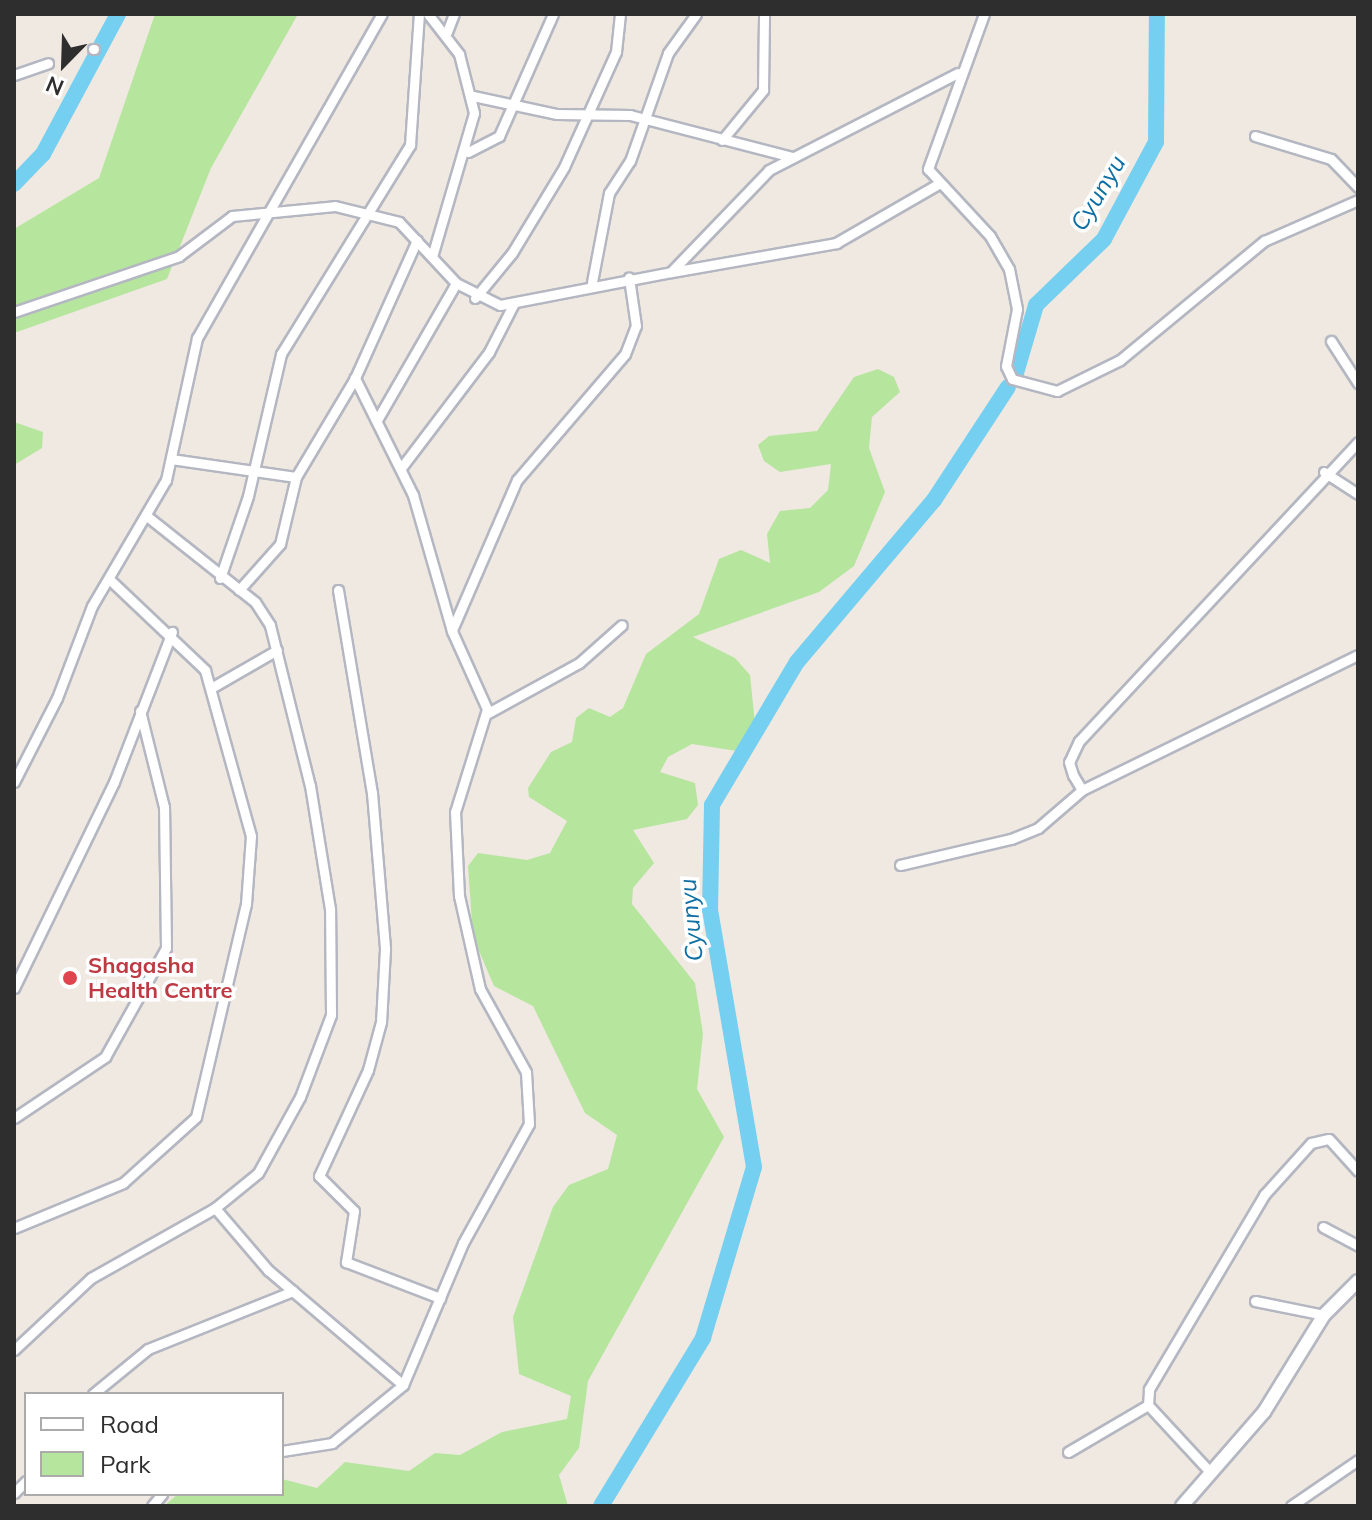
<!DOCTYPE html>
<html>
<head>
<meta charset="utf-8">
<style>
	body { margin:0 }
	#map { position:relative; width:1372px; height:1520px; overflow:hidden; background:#efe9e1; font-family:Mulish,sans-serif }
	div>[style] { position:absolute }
	.green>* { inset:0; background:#b6e59e }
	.river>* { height:16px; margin:-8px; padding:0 8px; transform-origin:8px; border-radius:8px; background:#75cff0 }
	.roads { filter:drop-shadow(2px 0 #b4b7c1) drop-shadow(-2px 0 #b4b7c1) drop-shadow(0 2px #b4b7c1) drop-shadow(0 -2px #b4b7c1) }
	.street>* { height:9px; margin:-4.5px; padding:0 4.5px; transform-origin:4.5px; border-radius:4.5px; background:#fff }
	.secondary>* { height:12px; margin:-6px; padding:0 6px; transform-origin:6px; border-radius:6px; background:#fff }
	.dots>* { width:22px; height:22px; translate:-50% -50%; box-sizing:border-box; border:4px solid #fff; border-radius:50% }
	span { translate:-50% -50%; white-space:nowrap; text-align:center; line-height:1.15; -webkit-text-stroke:7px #fff; paint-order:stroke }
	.health-label { font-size:22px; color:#be3a42; font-weight:700 }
	.left { translate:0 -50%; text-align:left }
	.water-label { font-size:24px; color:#0d6fa3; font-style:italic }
	.frame { position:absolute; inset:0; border:16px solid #2e2e2e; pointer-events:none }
	.legend { position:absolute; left:24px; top:1392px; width:260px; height:104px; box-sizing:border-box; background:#fff; border:2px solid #ababab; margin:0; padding:10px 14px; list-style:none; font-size:24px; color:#2e2e2e }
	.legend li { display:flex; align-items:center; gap:16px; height:40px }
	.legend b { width:40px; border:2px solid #ababab }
	.north { position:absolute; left:24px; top:24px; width:80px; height:80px; -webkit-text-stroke:6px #fff; paint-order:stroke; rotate:203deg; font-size:22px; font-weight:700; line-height:32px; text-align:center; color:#2e2e2e }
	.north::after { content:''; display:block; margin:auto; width:28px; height:36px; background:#2e2e2e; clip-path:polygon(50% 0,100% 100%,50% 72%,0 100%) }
</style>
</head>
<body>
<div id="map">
	<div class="green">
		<div style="clip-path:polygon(155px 14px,298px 14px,211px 168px,167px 279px,14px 333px,14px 229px,99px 178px)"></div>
		<div style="clip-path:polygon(878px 369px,894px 377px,900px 392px,872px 417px,869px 448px,885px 492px,854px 566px,819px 592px,693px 637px,735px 658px,750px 675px,757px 743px,743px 752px,692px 744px,668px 757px,660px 772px,695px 783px,698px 805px,687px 819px,633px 830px,654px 863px,633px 888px,632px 904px,695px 983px,703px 1034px,697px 1089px,724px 1137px,588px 1381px,579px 1448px,559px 1475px,568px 1506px,164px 1506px,178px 1494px,282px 1494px,282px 1479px,317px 1488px,345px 1462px,409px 1471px,435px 1453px,460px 1455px,502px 1432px,567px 1419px,571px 1396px,519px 1374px,513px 1317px,553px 1207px,569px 1185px,608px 1169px,617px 1135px,585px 1113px,533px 1006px,494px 986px,473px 937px,468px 866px,478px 853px,527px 860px,550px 853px,567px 821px,529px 797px,528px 788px,551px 752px,572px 742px,576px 718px,589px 708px,610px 717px,623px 708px,646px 654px,699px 614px,719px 559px,741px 550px,770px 563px,767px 534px,780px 511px,810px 508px,828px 490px,831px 464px,780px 472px,764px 461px,758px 445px,769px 436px,817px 431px,854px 377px)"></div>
		<div style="clip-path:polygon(14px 422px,43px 432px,42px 448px,14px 465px)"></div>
	</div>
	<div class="river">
		<div style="left:14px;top:184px;width:42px;rotate:-46deg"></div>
		<div style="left:43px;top:154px;width:159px;rotate:-61.8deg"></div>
		<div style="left:1016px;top:373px;width:71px;rotate:-73.6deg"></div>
		<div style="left:1036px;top:305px;width:95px;rotate:-44.1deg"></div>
		<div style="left:1104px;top:239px;width:110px;rotate:-61.8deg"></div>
		<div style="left:1156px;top:142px;width:128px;rotate:-89.6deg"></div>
		<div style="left:601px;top:1506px;width:197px;rotate:-58.7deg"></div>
		<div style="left:703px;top:1338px;width:178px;rotate:-73.4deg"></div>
		<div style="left:754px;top:1167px;width:261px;rotate:-99.7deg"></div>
		<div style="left:710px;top:910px;width:105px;rotate:-88.9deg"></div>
		<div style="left:712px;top:805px;width:166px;rotate:-59.3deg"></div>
		<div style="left:797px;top:662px;width:212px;rotate:-49.8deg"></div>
		<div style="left:934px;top:500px;width:135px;rotate:-56.8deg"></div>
	</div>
	<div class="roads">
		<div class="street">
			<div style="left:428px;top:14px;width:51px;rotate:52.2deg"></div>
			<div style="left:459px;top:54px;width:61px;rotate:75.7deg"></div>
			<div style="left:474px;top:113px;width:150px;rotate:106.3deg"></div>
			<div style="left:984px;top:14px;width:165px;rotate:109.9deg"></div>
			<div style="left:928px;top:169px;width:91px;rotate:47.2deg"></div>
			<div style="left:990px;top:236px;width:38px;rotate:60deg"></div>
			<div style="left:1009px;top:269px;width:41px;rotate:78.7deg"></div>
			<div style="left:1017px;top:309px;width:58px;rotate:100.9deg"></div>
			<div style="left:1006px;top:366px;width:14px;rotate:65deg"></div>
			<div style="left:1012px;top:379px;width:47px;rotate:14.9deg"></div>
			<div style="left:1057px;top:391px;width:70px;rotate:-26.2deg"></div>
			<div style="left:1120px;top:360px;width:187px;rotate:-39.6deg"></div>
			<div style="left:1264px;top:241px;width:103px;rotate:-23.6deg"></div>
			<div style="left:447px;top:32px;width:19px;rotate:-69deg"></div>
			<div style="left:93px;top:49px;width:1px"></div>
			<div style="left:14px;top:75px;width:36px;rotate:-19deg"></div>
			<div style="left:473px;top:96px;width:86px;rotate:12.1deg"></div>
			<div style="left:557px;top:114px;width:73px;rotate:0.8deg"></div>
			<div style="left:630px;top:115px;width:167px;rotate:14.5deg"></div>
			<div style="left:1255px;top:136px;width:79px;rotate:16.8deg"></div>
			<div style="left:1331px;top:159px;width:39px;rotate:46deg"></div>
			<div style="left:722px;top:140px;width:65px;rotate:-50.6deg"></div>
			<div style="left:763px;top:90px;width:76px;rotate:-89.2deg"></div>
			<div style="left:468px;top:152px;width:35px;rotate:-27deg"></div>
			<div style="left:499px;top:136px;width:133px;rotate:-66.1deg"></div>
			<div style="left:672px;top:272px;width:167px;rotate:-10deg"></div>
			<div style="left:836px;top:243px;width:118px;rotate:-30deg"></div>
			<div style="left:592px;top:282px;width:91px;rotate:-79.2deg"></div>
			<div style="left:609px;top:193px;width:38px;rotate:-57deg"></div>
			<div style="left:630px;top:161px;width:114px;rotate:-70.6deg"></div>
			<div style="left:668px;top:53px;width:48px;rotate:-54.3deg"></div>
			<div style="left:475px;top:298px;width:58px;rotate:-50.6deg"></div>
			<div style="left:512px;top:253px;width:100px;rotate:-58.8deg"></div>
			<div style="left:564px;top:167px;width:126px;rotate:-65.7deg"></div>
			<div style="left:616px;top:52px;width:38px;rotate:-84deg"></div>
			<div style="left:14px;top:312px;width:174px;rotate:-18.7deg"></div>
			<div style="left:179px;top:256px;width:66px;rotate:-37deg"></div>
			<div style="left:232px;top:216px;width:103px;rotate:-5.5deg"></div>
			<div style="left:335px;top:206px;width:66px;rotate:14deg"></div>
			<div style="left:399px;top:222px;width:83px;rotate:46.9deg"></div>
			<div style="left:456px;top:283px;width:49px;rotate:26.6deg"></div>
			<div style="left:500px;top:305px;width:174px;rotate:-10.9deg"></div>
			<div style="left:671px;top:272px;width:141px;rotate:-46.1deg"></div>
			<div style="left:769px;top:170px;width:212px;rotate:-27.2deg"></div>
			<div style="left:1331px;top:341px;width:50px;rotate:57.3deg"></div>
			<div style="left:377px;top:420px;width:158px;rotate:-60deg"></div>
			<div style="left:1358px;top:442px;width:409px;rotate:133deg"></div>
			<div style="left:1079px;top:741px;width:23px;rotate:115deg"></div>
			<div style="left:1069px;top:762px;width:14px;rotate:73deg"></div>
			<div style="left:1073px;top:775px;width:17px;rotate:59deg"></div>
			<div style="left:1082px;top:790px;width:307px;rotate:-26.1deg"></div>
			<div style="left:171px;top:459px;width:126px;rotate:8.2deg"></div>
			<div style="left:401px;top:468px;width:146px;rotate:-52.8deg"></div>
			<div style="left:489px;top:352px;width:53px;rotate:-62.9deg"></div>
			<div style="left:1324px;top:472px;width:40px;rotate:32.9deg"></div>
			<div style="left:220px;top:578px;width:87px;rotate:-71.1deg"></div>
			<div style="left:248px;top:496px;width:146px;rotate:-76.9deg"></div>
			<div style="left:281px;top:354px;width:246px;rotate:-58.3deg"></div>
			<div style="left:410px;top:145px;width:131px;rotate:-86.1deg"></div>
			<div style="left:239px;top:590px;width:62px;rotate:-48.3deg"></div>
			<div style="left:280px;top:544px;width:69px;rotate:-76.6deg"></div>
			<div style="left:296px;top:477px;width:115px;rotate:-59.2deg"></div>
			<div style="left:355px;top:378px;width:151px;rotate:-65.8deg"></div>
			<div style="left:338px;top:590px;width:206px;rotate:80.5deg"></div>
			<div style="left:372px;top:793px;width:157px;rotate:85.2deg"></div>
			<div style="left:385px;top:949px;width:73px;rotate:93.1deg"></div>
			<div style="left:381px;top:1022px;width:50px;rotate:105.2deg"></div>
			<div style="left:368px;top:1070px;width:117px;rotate:114.8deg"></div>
			<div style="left:319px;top:1176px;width:49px;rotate:45deg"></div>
			<div style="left:354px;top:1211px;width:52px;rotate:98.9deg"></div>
			<div style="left:346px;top:1262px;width:101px;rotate:21deg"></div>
			<div style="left:452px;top:630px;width:163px;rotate:-66.6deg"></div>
			<div style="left:517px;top:480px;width:166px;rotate:-49.4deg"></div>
			<div style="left:625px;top:354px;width:30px;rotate:-69deg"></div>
			<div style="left:636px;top:326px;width:49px;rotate:-98.3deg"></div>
			<div style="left:211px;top:688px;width:76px;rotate:-29.9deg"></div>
			<div style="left:488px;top:713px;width:104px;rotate:-28.8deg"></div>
			<div style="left:579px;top:663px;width:57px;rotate:-41.5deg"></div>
			<div style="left:14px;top:782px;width:94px;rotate:-62.9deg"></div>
			<div style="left:57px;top:698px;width:98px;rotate:-69.2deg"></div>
			<div style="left:92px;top:606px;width:146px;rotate:-59.6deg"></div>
			<div style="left:166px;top:480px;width:145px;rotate:-77.7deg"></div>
			<div style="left:197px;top:338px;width:373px;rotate:-60.3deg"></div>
			<div style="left:900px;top:865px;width:114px;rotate:-13.2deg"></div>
			<div style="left:1011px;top:839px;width:29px;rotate:-22deg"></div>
			<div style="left:1038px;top:828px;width:58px;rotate:-40.8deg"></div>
			<div style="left:14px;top:988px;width:229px;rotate:-64.1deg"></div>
			<div style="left:114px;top:782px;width:161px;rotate:-68.9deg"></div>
			<div style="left:14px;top:1118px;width:110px;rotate:-33.8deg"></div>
			<div style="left:105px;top:1057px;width:125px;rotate:-60.8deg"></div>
			<div style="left:166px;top:948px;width:141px;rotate:-90.8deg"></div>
			<div style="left:164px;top:807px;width:99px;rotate:-104deg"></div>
			<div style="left:215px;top:1208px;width:82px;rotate:49.5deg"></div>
			<div style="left:268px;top:1270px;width:177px;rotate:40.4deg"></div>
			<div style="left:1323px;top:1227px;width:40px;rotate:28deg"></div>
			<div style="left:14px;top:1228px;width:118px;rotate:-22.4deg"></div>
			<div style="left:123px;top:1183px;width:98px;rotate:-42.1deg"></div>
			<div style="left:196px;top:1117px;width:219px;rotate:-76.8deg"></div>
			<div style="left:246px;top:904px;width:68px;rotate:-85.8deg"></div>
			<div style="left:251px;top:836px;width:172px;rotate:-105.5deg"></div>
			<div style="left:205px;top:670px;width:131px;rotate:-136.5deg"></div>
			<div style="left:1255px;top:1301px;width:70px;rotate:11.5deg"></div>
			<div style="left:14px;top:1350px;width:105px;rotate:-43.1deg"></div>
			<div style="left:91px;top:1278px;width:142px;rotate:-29.4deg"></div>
			<div style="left:215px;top:1208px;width:55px;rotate:-39.1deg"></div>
			<div style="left:258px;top:1173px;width:87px;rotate:-61.1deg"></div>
			<div style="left:300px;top:1097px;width:88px;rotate:-69.3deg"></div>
			<div style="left:331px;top:1015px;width:106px;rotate:-90.5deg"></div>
			<div style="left:330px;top:909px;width:125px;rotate:-99.2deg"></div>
			<div style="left:310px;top:786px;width:166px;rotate:-104deg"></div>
			<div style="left:270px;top:625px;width:27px;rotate:-123deg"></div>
			<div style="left:255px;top:602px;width:137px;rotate:-141.5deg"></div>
			<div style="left:93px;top:1394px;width:71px;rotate:-39.3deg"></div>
			<div style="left:148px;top:1349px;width:156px;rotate:-21.8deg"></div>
			<div style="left:282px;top:1451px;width:51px;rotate:-9.1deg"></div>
			<div style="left:332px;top:1443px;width:92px;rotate:-39.2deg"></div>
			<div style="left:403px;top:1385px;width:154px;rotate:-67.1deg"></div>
			<div style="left:463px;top:1243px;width:136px;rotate:-61deg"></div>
			<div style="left:529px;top:1124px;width:52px;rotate:-93.3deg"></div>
			<div style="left:526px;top:1072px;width:95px;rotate:-119deg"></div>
			<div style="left:480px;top:989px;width:95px;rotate:-102.7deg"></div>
			<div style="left:459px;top:896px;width:84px;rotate:-92.7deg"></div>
			<div style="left:455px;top:812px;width:108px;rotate:-72.7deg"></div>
			<div style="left:487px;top:709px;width:85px;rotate:-114.2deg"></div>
			<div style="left:452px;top:631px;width:141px;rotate:-106deg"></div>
			<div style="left:413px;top:495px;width:131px;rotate:-116.4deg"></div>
			<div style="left:1068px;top:1452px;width:93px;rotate:-30.4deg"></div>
			<div style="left:1211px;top:1473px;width:93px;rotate:-132.8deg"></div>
			<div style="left:1148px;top:1405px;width:16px;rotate:-86deg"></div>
			<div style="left:1149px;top:1389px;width:226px;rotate:-59.3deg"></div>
			<div style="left:1264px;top:1195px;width:70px;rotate:-47.9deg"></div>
			<div style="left:1311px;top:1143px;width:18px;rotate:-13deg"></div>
			<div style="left:1329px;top:1139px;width:43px;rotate:47.8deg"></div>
			<div style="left:14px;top:1493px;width:17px;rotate:-45deg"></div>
			<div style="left:152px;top:1506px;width:16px;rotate:-50deg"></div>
			<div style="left:1291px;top:1506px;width:81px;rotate:-34.5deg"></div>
		</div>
		<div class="secondary">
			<div style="left:1182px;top:1506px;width:125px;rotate:-48.9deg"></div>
			<div style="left:1264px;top:1412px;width:114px;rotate:-58.3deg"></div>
			<div style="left:1324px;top:1315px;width:48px;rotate:-45deg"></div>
		</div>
	</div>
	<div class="dots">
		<div style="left:70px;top:978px;background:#e0444e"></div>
	</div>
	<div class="health-label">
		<span class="left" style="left:88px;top:978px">Shagasha<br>Health Centre</span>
	</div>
	<div class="water-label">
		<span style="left:1098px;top:193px;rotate:-59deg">Cyunyu</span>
		<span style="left:691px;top:920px;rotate:-95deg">Cyunyu</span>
	</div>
	<div class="frame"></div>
	<ul class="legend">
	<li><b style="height:10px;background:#fff"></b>Road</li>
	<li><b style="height:22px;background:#b6e59e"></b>Park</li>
	</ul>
	<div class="north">N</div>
</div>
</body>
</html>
